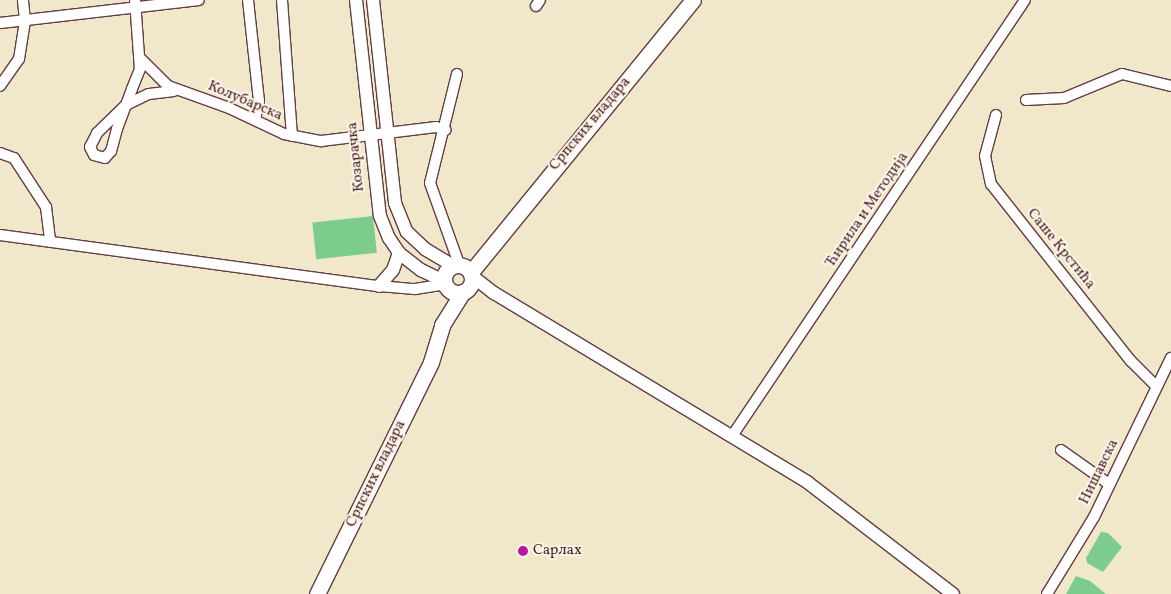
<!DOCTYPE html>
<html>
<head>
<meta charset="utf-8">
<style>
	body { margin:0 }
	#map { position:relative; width:1171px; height:594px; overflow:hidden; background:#f1e8cc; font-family:Vollkorn,serif }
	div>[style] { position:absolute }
	.green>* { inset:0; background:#7ccc8d; transform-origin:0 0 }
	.roads { filter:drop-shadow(1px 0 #633d43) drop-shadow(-1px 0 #633d43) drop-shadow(0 1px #633d43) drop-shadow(0 -1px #633d43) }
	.minor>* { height:10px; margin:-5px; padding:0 5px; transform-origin:5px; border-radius:5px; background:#fff }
	.tertiary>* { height:12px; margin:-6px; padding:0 6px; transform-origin:6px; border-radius:6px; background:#fff }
	.secondary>* { height:15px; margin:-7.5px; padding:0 7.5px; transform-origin:7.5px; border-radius:7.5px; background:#fff }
	.secondary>.ring { margin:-7.5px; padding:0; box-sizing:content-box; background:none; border:15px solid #fff; border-radius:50% }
	.dots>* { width:14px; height:14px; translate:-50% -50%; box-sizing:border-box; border:2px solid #fcf5e5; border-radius:50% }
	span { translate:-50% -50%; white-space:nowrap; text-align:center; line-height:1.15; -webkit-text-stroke:4px #fcf5e5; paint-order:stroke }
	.street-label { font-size:15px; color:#4a1f2b }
	.poi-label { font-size:15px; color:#4a1f2b }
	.left { translate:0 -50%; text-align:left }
</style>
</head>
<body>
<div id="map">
	<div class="green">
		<div style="left:373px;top:216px;width:37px;height:61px;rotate:84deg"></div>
		<div style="clip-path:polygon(1101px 532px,1108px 533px,1122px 547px,1103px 572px,1087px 563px,1086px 558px)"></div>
		<div style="clip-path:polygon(1076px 576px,1090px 581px,1106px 594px,1066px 594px)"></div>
	</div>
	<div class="roads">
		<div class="minor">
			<div style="left:135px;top:0;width:69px;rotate:85.9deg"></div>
			<div style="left:140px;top:69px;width:22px;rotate:112deg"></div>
			<div style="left:132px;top:89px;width:43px;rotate:110.6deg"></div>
			<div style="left:117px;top:129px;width:23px;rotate:105deg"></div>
			<div style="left:111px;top:151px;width:9px;rotate:131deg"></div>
			<div style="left:105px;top:158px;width:11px;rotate:-165deg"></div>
			<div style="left:94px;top:155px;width:9px;rotate:-117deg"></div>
			<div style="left:90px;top:147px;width:16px;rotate:-63deg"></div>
			<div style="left:97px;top:133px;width:40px;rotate:-44deg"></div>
			<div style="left:126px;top:105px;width:25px;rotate:-26deg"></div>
			<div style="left:149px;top:94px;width:25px;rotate:-7deg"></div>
			<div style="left:248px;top:0;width:102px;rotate:83.8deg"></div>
			<div style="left:259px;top:101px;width:19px;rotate:102deg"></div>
			<div style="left:282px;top:0;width:136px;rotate:85.8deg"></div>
			<div style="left:536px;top:6px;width:7px;rotate:-56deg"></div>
			<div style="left:0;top:23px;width:200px;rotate:-6.6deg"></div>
			<div style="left:141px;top:59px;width:38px;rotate:45deg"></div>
			<div style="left:168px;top:86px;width:65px;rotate:19.8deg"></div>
			<div style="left:229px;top:108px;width:61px;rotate:25.3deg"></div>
			<div style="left:284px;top:134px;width:38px;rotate:11deg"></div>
			<div style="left:321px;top:141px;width:116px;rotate:-6.9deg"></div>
			<div style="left:436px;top:127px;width:10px;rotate:17deg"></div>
			<div style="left:457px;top:74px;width:112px;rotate:103.9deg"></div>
			<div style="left:430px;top:183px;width:86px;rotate:70.3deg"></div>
			<div style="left:0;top:86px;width:33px;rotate:-55deg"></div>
			<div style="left:19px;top:59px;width:39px;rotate:-81deg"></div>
			<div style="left:25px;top:20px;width:20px;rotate:-96deg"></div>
			<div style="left:1026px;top:100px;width:38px;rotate:-3deg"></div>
			<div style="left:1064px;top:98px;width:63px;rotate:-22.5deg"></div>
			<div style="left:1122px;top:74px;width:50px;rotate:13.8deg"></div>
			<div style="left:996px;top:115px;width:42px;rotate:105deg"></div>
			<div style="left:985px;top:156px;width:29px;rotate:78deg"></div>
			<div style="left:991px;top:184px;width:226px;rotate:51.7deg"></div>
			<div style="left:1131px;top:361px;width:35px;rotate:45deg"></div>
			<div style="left:0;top:153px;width:15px;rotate:20deg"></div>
			<div style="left:14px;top:158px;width:59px;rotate:56.9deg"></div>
			<div style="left:46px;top:207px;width:35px;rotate:83deg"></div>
			<div style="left:0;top:235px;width:382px;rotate:7.7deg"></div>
			<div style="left:379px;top:286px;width:36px;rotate:5deg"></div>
			<div style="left:415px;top:289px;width:30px;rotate:-9deg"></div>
			<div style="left:732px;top:436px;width:525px;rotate:-56.1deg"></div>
			<div style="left:1061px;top:450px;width:59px;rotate:35.3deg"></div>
			<div style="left:1047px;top:594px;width:90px;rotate:-58.6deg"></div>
			<div style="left:1094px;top:517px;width:177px;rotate:-64.2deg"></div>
		</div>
		<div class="tertiary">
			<div style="left:356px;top:0;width:217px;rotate:83.7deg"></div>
			<div style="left:380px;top:216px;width:24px;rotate:68deg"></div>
			<div style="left:389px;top:238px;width:18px;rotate:56deg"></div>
			<div style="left:399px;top:253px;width:28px;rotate:38deg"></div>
			<div style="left:421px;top:270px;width:25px;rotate:26deg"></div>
			<div style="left:373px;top:0;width:204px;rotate:83.8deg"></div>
			<div style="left:395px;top:203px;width:31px;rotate:68deg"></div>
			<div style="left:407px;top:232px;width:25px;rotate:43deg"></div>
			<div style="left:425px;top:249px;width:31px;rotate:31deg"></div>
			<div style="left:472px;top:276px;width:28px;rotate:38deg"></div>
			<div style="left:494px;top:293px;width:366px;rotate:31.1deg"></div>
			<div style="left:807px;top:482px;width:184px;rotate:37.5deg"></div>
			<div style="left:379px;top:286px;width:21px;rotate:-49deg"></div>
			<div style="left:393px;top:270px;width:18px;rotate:-71deg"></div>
		</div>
		<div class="secondary">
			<div class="ring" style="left:444px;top:265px;width:13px;height:13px"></div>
			<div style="left:471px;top:272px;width:351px;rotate:-50.8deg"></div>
			<div style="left:317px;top:594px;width:258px;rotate:-63.8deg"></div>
			<div style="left:431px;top:362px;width:39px;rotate:-73deg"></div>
			<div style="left:442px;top:325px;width:39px;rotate:-58deg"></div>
		</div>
	</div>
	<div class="dots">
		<div style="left:523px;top:551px;background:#b5179e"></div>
	</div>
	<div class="street-label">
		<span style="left:245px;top:101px;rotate:23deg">Колубарска</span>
		<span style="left:590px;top:124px;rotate:-50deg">Српских владара</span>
		<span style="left:356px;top:157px;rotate:-96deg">Козарачка</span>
		<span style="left:867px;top:210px;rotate:-56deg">Ћирила и Методија</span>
		<span style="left:1061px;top:249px;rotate:51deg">Саше Крстића</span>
		<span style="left:1099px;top:472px;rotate:-64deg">Нишавска</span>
		<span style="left:376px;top:474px;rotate:-64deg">Српских владара</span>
	</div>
	<div class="poi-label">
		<span class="left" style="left:533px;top:551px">Сарлах</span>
	</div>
</div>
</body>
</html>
